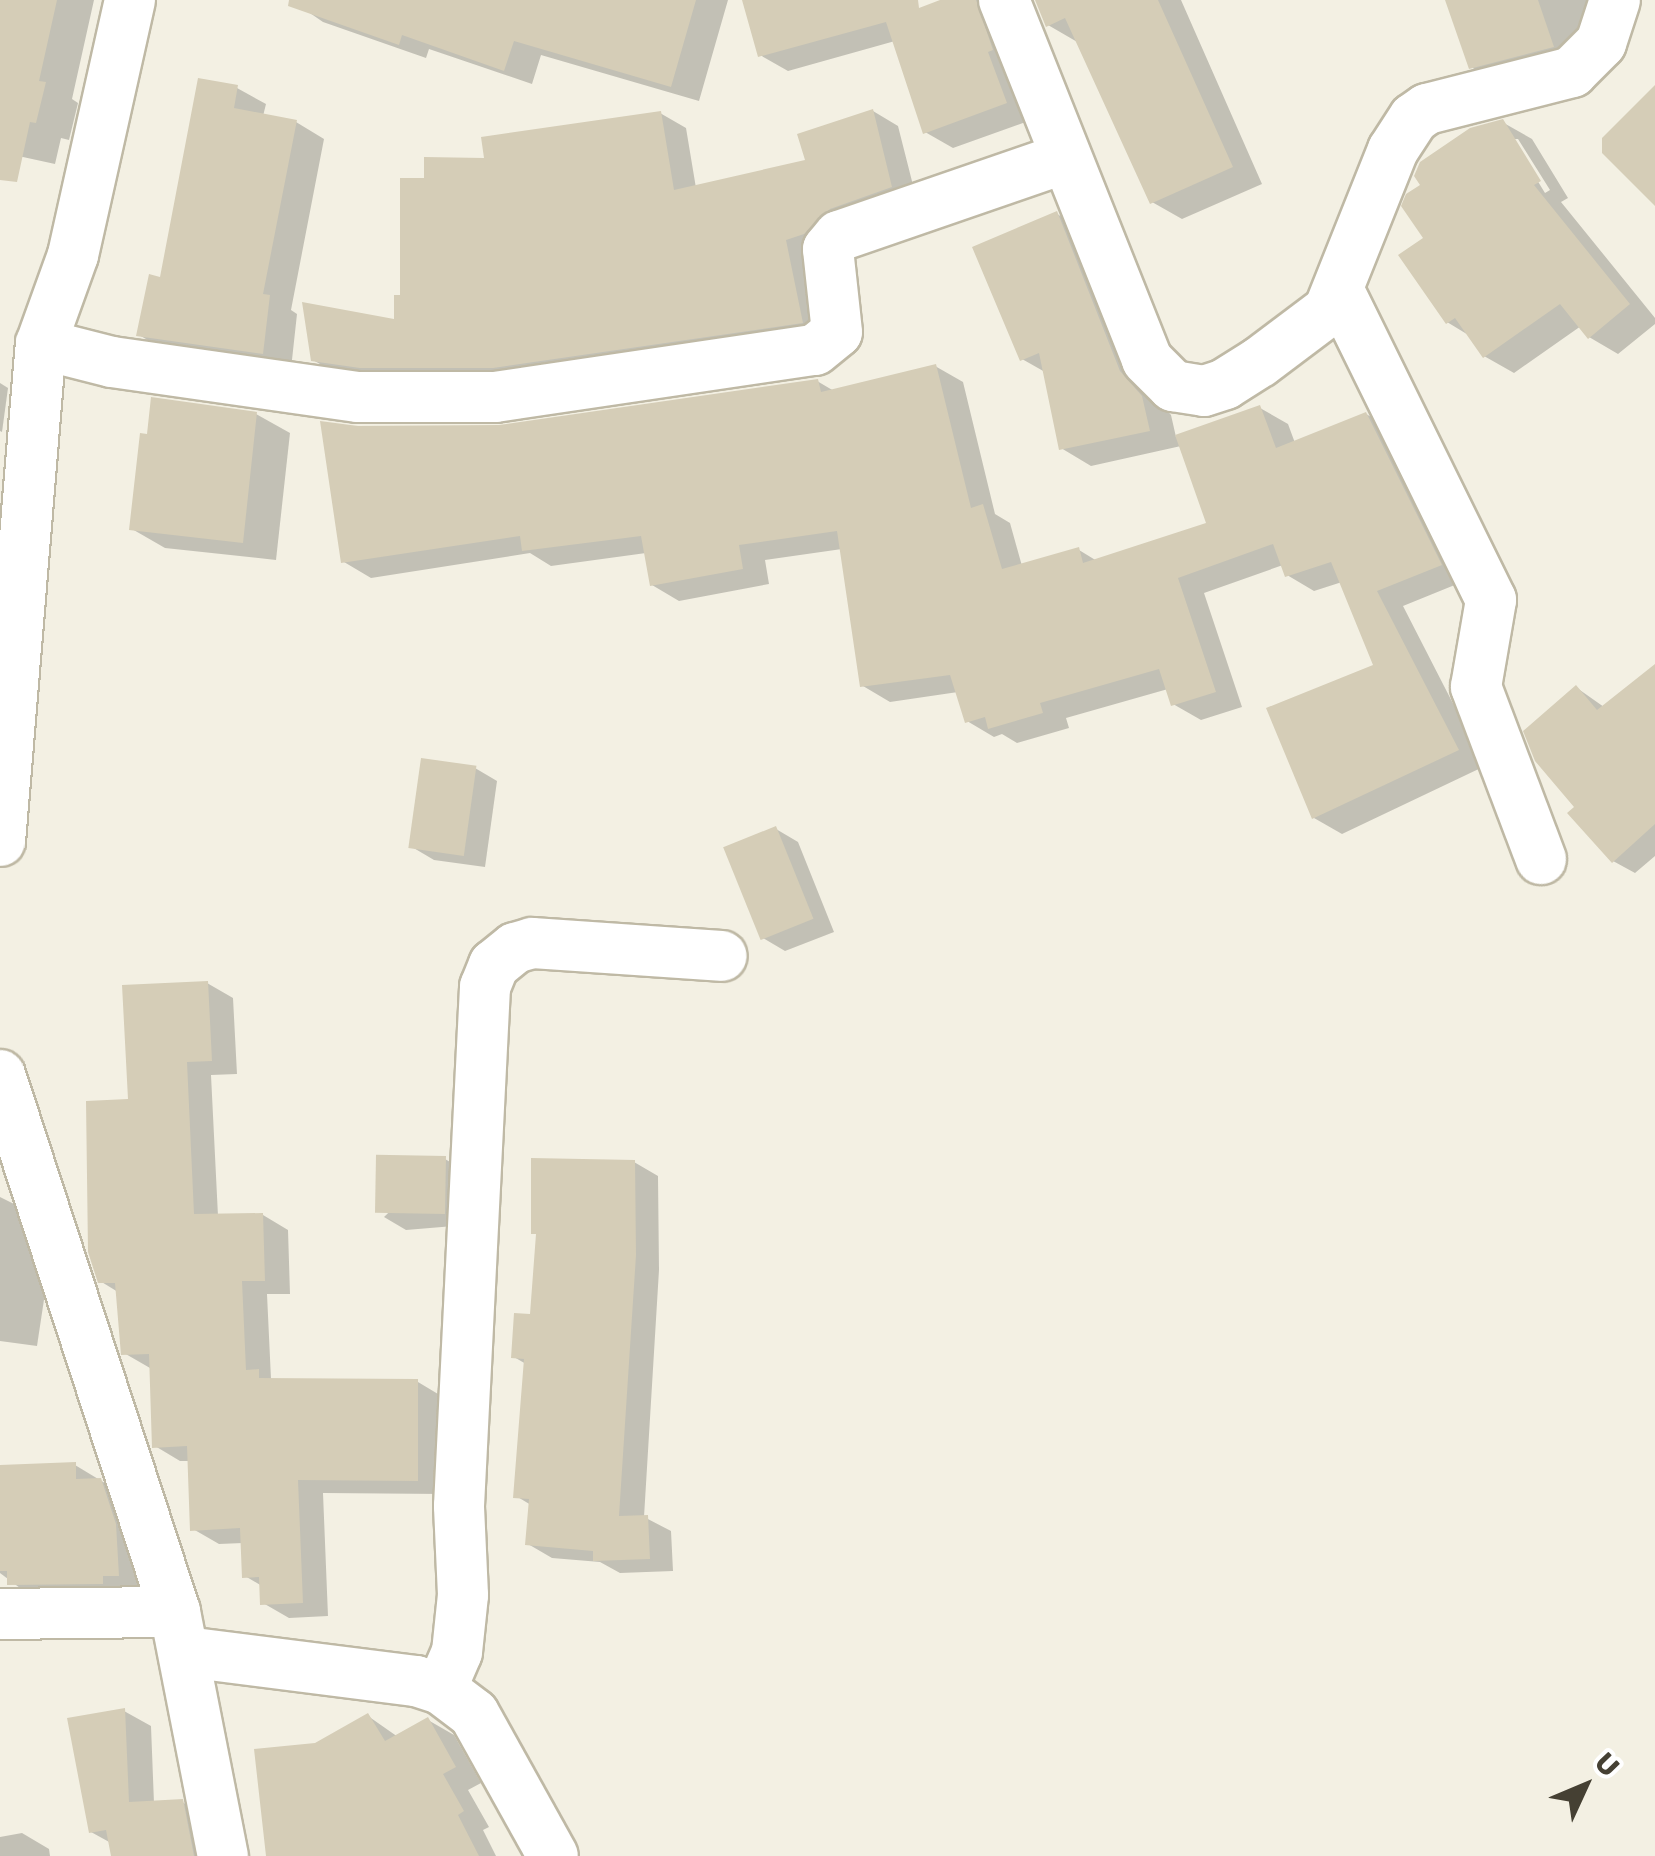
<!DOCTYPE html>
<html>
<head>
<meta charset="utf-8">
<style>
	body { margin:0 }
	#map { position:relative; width:1655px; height:1856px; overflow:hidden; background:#f3f0e3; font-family:Rubik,sans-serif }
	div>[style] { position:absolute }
	.shadow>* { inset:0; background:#0003 }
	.building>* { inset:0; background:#d5cdb7; transform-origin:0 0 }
	.roads { filter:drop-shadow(2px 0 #bfb9a5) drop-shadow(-2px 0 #bfb9a5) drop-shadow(0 2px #bfb9a5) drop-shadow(0 -2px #bfb9a5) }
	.street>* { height:50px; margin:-25px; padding:0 25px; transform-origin:25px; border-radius:25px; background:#fff }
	span { translate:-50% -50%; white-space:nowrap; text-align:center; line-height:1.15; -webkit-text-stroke:9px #fff; paint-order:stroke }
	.north { position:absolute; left:1535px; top:1736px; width:100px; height:100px; -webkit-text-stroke:8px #fff; paint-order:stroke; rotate:46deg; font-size:28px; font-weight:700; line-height:40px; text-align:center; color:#454033 }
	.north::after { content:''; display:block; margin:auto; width:35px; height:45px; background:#454033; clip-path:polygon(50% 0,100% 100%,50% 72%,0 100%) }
</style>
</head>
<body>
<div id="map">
	<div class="shadow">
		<div style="clip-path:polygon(0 0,94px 0,72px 99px,78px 103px,69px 140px,61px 138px,55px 164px,0 152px)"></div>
		<div style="clip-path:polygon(291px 0,728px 0,699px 101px,541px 55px,532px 84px,429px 49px,426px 58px,323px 22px)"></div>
		<div style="clip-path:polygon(745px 0,882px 0,888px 22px,947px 0,1000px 0,1034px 119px,953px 148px,925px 132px,895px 41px,788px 71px,760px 55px)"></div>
		<div style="clip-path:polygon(1038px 0,1181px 0,1262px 184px,1182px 219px,1152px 202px,1079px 43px,1048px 25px)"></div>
		<div style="clip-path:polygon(1448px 0,1625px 0,1514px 92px,1471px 67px)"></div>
		<div style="clip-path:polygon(237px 88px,266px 104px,263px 116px,296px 122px,324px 139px,291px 310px,297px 314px,291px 369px,167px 351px,139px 335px)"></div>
		<div style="clip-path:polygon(873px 111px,898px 126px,917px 201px,856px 222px,827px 336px,520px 382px,339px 375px,313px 360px,396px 322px,427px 181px,660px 113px,686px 128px,696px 188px,808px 162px)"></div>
		<div style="clip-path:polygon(evenodd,1502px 122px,1532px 139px,1568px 198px,1561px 202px,1655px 318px,1655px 324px,1618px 354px,1589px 337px,1581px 326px,1514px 373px,1484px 356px,1470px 336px,1447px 322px,1427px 238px,1502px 122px,1512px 139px,1518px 139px,1550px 190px,1545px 193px,1512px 139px)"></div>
		<div style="clip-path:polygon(1057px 214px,1086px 231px,1149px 390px,1171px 415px,1176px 437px,1260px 408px,1288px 424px,1295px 443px,1366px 414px,1394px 430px,1467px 580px,1403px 606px,1485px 766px,1342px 834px,1314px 818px,1376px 666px,1342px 582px,1314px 591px,1287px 575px,1283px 565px,1204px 593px,1242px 707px,1201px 720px,1173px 704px,1168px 689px,1066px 718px,1069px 728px,1017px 743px,1002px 734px,994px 737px,967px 721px,958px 692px,890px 702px,863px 686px,842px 549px,765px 560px,769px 584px,679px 601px,652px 585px,646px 553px,551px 566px,530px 553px,371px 578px,344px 562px,358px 428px,499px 428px,817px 381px,834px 391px,935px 366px,963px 382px,995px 514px,1010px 523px,1022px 566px,1079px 550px,1097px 561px,1209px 525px,1181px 446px,1091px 466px,1061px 448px,1045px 372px,1022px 359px)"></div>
		<div style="clip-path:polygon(0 383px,8px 388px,2px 432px,0 431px)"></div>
		<div style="clip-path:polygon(256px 414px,290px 433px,276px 560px,165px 548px,132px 529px)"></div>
		<div style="clip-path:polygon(1655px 673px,1655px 856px,1635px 873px,1613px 861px,1578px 807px,1577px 688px,1604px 707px)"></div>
		<div style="clip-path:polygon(475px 768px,497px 781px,485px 867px,434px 860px,412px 847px)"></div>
		<div style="clip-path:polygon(776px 829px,798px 842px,834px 932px,785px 951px,763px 938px)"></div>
		<div style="clip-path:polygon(207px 983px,233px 998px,237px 1074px,211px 1075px,218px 1216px,263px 1215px,288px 1230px,290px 1294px,267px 1294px,271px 1379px,418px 1382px,443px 1397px,443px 1494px,323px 1493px,328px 1616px,289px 1618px,263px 1603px,262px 1586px,245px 1576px,243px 1543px,219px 1544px,193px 1529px,190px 1461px,180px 1461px,155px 1446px,150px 1368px,124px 1353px,118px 1292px,100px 1281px,131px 1101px)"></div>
		<div style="clip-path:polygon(445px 1159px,467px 1172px,466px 1225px,406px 1230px,384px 1217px)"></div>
		<div style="clip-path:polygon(634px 1162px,658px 1176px,659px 1270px,644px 1517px,671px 1531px,673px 1571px,620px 1573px,600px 1562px,552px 1558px,528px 1544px,531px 1505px,516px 1496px,526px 1364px,514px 1357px,533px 1317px,539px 1236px,533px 1232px)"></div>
		<div style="clip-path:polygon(0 1197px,34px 1214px,50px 1260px,37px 1346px,0 1341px)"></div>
		<div style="clip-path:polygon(75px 1465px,123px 1494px,138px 1539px,140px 1588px,32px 1597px,0 1573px,0 1468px)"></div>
		<div style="clip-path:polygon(124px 1711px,151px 1726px,154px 1803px,182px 1802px,209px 1817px,216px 1856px,114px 1856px,111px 1843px,91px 1832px)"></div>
		<div style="clip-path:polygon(368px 1716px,398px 1737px,428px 1720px,454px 1735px,481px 1783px,468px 1790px,489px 1827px,483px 1830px,496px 1856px,268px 1856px,316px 1745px)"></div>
		<div style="clip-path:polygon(22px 1833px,49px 1849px,50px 1856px,0 1856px,0 1837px)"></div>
	</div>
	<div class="building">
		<div style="clip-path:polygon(0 0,57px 0,39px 81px,46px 82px,36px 123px,30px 122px,17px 182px,0 180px)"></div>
		<div style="clip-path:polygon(289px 0,696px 0,671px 87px,514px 41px,504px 71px,402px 35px,399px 45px,288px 6px)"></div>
		<div style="clip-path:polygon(742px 0,918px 0,919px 8px,940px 0,976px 0,993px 50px,988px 52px,1007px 103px,923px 134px,886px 22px,758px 57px)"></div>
		<div style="clip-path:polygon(1035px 0,1158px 0,1233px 167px,1150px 204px,1065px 18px,1046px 27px)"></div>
		<div style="clip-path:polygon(1445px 0,1538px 0,1554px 47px,1469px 69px)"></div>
		<div style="clip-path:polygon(198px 78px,238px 85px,234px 108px,297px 120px,263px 294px,270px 295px,263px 354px,136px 336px,149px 274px,160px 277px)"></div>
		<div style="clip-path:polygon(1655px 85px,1655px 206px,1602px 153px,1602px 138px)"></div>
		<div style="clip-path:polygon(873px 109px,892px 187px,830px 209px,804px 234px,786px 240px,803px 323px,493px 368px,360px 368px,311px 361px,302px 302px,394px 319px,394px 295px,400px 295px,400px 178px,424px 178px,424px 157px,484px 158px,481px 137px,661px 111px,674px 190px,805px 160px,797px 134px)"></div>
		<div style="clip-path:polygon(1503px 119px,1541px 181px,1534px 185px,1630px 304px,1588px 339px,1560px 304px,1483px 358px,1455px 318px,1446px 324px,1398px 255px,1423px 238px,1401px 206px,1406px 194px,1420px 185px,1414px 176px,1420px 162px,1470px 128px)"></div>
		<div style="clip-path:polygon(1057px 211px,1120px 371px,1142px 396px,1150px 431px,1059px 450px,1039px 353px,1020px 361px,972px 247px)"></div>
		<div style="clip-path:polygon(936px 364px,971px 508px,983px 504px,1002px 569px,1079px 547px,1083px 563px,1206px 523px,1175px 435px,1260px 405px,1276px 448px,1366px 412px,1442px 565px,1377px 591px,1459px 750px,1312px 819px,1266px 708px,1373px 665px,1331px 562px,1285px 577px,1273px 544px,1178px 578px,1216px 692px,1171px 706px,1159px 669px,1040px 703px,1043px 713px,988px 729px,985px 717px,965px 723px,950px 675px,860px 687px,837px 531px,739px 545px,743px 569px,650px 586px,641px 536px,522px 551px,520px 536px,341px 563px,320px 421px,358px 426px,499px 425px,818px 379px,821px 392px)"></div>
		<div style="clip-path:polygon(151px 397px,257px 412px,243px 543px,129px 530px,140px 433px,147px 434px)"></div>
		<div style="clip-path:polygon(1655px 664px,1655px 824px,1612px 863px,1567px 813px,1574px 807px,1535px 761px,1523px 731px,1576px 685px,1597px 710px)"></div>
		<div style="left:421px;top:758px;width:56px;height:91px;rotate:8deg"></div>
		<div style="left:776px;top:826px;width:100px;height:57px;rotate:68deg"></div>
		<div style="clip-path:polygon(208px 981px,212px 1061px,187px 1062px,194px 1214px,263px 1213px,265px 1281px,242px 1281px,246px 1370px,259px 1369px,259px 1378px,418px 1379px,418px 1481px,298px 1480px,303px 1603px,260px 1605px,259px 1577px,242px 1578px,240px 1528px,190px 1531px,187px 1446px,152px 1448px,149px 1354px,121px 1355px,115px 1283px,98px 1283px,88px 1252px,86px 1101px,128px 1099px,122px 985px)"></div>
		<div style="left:446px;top:1156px;width:58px;height:70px;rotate:91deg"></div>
		<div style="clip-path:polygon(531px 1158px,635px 1160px,636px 1255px,619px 1516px,648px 1515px,650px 1559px,593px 1561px,593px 1551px,525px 1545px,529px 1499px,513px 1498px,524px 1359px,511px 1358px,514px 1313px,530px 1314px,536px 1234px,531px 1234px)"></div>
		<div style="clip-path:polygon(76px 1462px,76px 1479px,101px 1478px,116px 1524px,119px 1576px,103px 1576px,103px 1584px,7px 1585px,7px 1571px,0 1571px,0 1465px)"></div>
		<div style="clip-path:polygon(125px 1708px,129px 1802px,183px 1799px,194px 1856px,111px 1856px,106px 1830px,89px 1833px,67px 1718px)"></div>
		<div style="clip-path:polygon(368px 1713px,385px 1741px,428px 1717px,456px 1767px,443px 1774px,464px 1811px,458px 1815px,479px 1856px,266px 1856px,254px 1749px,315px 1743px)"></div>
	</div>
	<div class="roads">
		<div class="street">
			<div style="left:1004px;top:0;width:387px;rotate:68.3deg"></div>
			<div style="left:1147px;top:360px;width:37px;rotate:45deg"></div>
			<div style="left:1173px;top:386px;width:31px;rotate:9deg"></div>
			<div style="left:1204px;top:391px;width:22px;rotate:-18deg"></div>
			<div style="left:1225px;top:384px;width:41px;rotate:-32.2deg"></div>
			<div style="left:1260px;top:362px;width:86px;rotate:-37deg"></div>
			<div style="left:1329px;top:310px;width:172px;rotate:-68.2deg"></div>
			<div style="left:1393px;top:150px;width:38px;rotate:-57deg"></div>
			<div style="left:1414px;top:118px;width:16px;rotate:-35deg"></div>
			<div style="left:1427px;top:109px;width:150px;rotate:-14.3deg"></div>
			<div style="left:1572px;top:72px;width:41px;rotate:-45deg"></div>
			<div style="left:1601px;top:43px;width:45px;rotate:-72deg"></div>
			<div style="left:1340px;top:293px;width:342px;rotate:63.8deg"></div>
			<div style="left:1491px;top:600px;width:88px;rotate:99.8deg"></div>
			<div style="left:1476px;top:687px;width:184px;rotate:69.3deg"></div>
			<div style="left:41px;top:344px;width:73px;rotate:14.2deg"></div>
			<div style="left:112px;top:362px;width:248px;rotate:8.1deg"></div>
			<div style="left:358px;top:397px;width:137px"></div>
			<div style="left:495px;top:397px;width:323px;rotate:-8.4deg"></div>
			<div style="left:815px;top:350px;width:28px;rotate:-39deg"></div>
			<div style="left:837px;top:332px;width:83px;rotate:-96.2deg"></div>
			<div style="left:828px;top:249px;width:17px;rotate:-50deg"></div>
			<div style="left:839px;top:236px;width:240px;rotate:-19deg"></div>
			<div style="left:0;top:841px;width:499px;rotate:-85.3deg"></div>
			<div style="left:41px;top:344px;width:95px;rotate:-70.2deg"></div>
			<div style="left:73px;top:255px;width:261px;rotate:-77.4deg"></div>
			<div style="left:0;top:1075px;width:565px;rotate:71.95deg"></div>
			<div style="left:175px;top:1612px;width:249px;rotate:78.9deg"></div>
			<div style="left:0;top:1614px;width:175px;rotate:-0.7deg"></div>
			<div style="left:186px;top:1652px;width:232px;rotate:7.2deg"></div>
			<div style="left:416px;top:1681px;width:26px;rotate:18deg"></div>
			<div style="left:441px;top:1689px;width:41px;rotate:37.1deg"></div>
			<div style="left:474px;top:1714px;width:162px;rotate:60.9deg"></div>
			<div style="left:441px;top:1689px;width:40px;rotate:-66.6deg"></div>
			<div style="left:457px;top:1652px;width:57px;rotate:-84deg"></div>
			<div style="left:463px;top:1595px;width:89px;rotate:-92.6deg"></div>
			<div style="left:459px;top:1506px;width:520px;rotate:-87.13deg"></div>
			<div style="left:485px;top:987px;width:24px;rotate:-68deg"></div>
			<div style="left:494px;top:965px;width:27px;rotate:-39deg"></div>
			<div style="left:515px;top:948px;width:18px;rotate:-16deg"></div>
			<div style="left:532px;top:943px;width:190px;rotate:3.9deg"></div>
		</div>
	</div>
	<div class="north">U</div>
</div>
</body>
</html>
